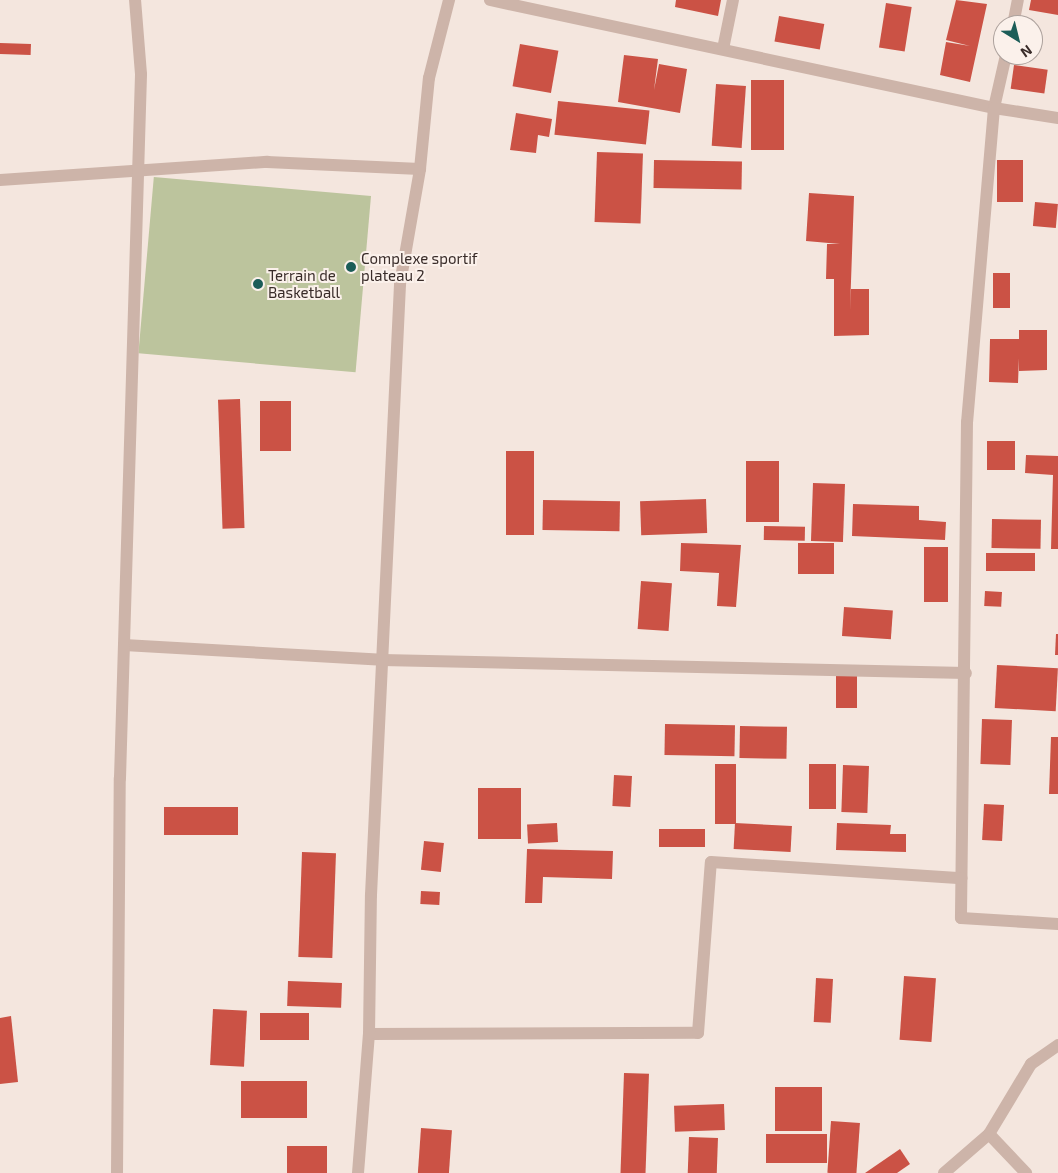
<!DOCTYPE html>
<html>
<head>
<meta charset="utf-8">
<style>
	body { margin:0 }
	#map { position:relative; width:1058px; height:1173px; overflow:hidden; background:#f4e6de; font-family:"Exo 2",sans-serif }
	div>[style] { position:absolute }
	.green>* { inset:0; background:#bcc49d; transform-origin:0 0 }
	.building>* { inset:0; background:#cb5245; transform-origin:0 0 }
	.minor>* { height:12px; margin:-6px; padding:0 6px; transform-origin:6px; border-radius:6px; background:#cdb4a9 }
	.dots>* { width:14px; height:14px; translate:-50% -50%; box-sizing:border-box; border:2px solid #fbf1eb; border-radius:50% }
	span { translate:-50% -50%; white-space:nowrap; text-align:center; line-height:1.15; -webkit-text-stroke:4px #fbf1eb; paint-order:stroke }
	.poi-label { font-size:15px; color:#392c29 }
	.left { translate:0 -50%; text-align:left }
	.north { position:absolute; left:993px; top:15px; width:50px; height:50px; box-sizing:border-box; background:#fbf1eb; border:1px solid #ada29d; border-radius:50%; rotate:144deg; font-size:14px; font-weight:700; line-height:20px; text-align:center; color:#392c29 }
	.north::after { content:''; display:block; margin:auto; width:18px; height:22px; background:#1c5d58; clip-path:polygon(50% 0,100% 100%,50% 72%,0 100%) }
</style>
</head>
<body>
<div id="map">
	<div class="green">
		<div style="left:371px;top:196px;width:177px;height:218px;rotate:95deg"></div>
	</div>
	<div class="building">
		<div style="clip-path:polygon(676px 0,721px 0,718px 16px,675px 7px)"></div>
		<div style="clip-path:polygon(956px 0,987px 4px,970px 82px,940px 75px,946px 42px,970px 46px,946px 40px)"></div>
		<div style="clip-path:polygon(1031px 0,1058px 0,1058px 15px,1029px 10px)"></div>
		<div style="left:886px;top:3px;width:26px;height:45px;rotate:9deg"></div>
		<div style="left:779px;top:16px;width:46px;height:26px;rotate:10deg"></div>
		<div style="left:0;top:43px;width:31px;height:11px;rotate:2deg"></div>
		<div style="left:520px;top:44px;width:39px;height:43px;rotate:10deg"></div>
		<div style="clip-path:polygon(624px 55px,658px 59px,654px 90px,659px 64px,687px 69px,680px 113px,618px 102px)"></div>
		<div style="left:1014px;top:65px;width:34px;height:24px;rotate:8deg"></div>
		<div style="left:751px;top:80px;width:33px;height:70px"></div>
		<div style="left:716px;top:84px;width:30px;height:62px;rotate:4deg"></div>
		<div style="left:558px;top:101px;width:92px;height:34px;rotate:6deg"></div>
		<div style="clip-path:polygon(516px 113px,552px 119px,549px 137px,538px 135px,536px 153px,510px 150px)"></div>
		<div style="left:597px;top:152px;width:46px;height:70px;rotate:2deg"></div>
		<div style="left:654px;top:160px;width:88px;height:28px;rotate:1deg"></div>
		<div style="left:997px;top:160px;width:26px;height:42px"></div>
		<div style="clip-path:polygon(809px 193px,854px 196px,850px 310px,851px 289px,869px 289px,869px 335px,834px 336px,834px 279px,826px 279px,827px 244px,840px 244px,806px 241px)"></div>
		<div style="left:1035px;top:202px;width:23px;height:24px;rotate:5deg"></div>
		<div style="left:993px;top:273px;width:17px;height:35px"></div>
		<div style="clip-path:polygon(1019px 330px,1047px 330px,1047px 370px,1019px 371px,1019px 358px,1018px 383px,989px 382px,990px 339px,1019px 339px)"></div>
		<div style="left:240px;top:399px;width:129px;height:22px;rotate:88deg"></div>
		<div style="left:291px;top:401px;width:50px;height:31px;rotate:90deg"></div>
		<div style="left:1015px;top:441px;width:29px;height:28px;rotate:90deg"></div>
		<div style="left:506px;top:451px;width:28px;height:84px"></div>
		<div style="clip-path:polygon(1026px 455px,1058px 456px,1058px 549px,1051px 549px,1053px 475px,1025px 473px)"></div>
		<div style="left:746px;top:461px;width:33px;height:61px"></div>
		<div style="left:813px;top:483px;width:32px;height:58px;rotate:2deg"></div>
		<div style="left:706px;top:499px;width:34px;height:66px;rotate:88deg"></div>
		<div style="left:543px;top:500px;width:77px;height:30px;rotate:1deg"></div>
		<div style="clip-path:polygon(853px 504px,919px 506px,919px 520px,946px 522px,945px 540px,852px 536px)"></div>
		<div style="left:992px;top:519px;width:49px;height:29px;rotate:1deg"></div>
		<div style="left:764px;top:526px;width:41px;height:14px;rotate:1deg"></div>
		<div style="clip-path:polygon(681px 543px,741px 545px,736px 607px,717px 606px,719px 573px,680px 571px)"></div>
		<div style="left:798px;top:543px;width:36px;height:31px"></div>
		<div style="left:924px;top:547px;width:24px;height:55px"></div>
		<div style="left:986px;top:553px;width:49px;height:18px"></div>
		<div style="left:641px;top:581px;width:31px;height:48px;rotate:4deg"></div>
		<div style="left:985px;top:591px;width:17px;height:15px;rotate:3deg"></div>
		<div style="left:844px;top:607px;width:49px;height:29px;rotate:4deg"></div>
		<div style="clip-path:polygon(1056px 634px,1058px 634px,1058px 655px,1055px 655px)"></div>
		<div style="left:997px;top:665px;width:61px;height:43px;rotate:3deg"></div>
		<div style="left:836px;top:675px;width:21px;height:33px"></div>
		<div style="left:982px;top:719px;width:30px;height:45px;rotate:2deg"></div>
		<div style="left:665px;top:724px;width:70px;height:31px;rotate:1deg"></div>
		<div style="left:740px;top:726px;width:47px;height:32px;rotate:1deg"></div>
		<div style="clip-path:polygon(1051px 737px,1058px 737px,1058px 794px,1049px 794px)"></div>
		<div style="left:715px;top:764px;width:21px;height:60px"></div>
		<div style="left:809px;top:764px;width:27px;height:45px"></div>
		<div style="left:843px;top:765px;width:26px;height:47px;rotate:2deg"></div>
		<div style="left:614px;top:775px;width:18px;height:31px;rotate:3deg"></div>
		<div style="left:478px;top:788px;width:43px;height:51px"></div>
		<div style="left:984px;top:804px;width:20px;height:36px;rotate:3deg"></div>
		<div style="left:238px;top:807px;width:28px;height:74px;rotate:90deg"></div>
		<div style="left:557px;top:823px;width:19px;height:30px;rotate:87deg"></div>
		<div style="left:735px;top:823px;width:57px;height:26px;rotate:3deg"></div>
		<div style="clip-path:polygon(837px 823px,891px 825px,890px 834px,906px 834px,906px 852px,836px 850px)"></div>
		<div style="left:659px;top:829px;width:46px;height:18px"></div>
		<div style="left:424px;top:841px;width:20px;height:29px;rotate:6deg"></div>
		<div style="clip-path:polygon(527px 849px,613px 851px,612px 879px,543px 877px,542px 903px,525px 903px)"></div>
		<div style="left:302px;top:852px;width:34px;height:105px;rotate:2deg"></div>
		<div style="left:421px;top:891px;width:19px;height:13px;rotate:3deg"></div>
		<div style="left:904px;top:976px;width:32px;height:64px;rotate:4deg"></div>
		<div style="left:816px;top:978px;width:17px;height:44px;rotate:3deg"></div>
		<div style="left:288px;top:981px;width:54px;height:25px;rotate:2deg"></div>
		<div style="left:213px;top:1009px;width:34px;height:56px;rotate:3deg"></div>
		<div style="left:260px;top:1013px;width:49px;height:27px"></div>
		<div style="clip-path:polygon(11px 1016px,18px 1082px,0 1084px,0 1018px)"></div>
		<div style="left:624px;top:1073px;width:25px;height:100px;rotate:2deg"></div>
		<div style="left:241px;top:1081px;width:66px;height:37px"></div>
		<div style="left:775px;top:1087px;width:47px;height:44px"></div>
		<div style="left:724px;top:1104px;width:26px;height:50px;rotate:88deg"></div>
		<div style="left:831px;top:1121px;width:29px;height:52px;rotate:4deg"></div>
		<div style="left:421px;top:1128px;width:31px;height:45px;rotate:4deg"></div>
		<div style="left:766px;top:1134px;width:61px;height:29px"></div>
		<div style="left:689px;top:1137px;width:29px;height:36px;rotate:2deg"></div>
		<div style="left:327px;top:1146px;width:27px;height:40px;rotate:90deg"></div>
		<div style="clip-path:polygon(900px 1149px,910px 1164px,897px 1173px,865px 1173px)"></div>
	</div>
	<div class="minor">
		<div style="left:490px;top:0;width:515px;rotate:12.09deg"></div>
		<div style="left:994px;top:108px;width:65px;rotate:8.9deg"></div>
		<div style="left:1013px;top:25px;width:25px;rotate:-79deg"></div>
		<div style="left:723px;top:49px;width:50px;rotate:-78.5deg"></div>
		<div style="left:1006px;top:55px;width:54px;rotate:102.8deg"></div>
		<div style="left:994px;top:108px;width:315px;rotate:94.9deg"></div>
		<div style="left:967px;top:422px;width:496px;rotate:90.7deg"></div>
		<div style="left:961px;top:918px;width:97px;rotate:3.5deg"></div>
		<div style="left:0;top:180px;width:268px;rotate:-3.9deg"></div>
		<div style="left:267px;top:162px;width:153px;rotate:2.6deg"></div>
		<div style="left:124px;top:645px;width:258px;rotate:3.3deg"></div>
		<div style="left:382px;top:660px;width:584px;rotate:1.28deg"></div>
		<div style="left:369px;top:1034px;width:329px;rotate:-0.2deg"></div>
		<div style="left:698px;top:1033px;width:171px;rotate:-85.7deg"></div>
		<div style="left:711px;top:862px;width:251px;rotate:3.7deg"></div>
		<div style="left:989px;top:1134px;width:54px;rotate:46.5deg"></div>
		<div style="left:117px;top:1173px;width:395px;rotate:-89.6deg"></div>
		<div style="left:120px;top:778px;width:704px;rotate:-88.29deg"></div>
		<div style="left:141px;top:74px;width:74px;rotate:-94.6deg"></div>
		<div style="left:358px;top:1173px;width:139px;rotate:-85.5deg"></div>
		<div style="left:369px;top:1034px;width:139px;rotate:-89.2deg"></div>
		<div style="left:371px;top:895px;width:612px;rotate:-87.28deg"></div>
		<div style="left:400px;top:284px;width:117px;rotate:-80.1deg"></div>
		<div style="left:420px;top:169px;width:91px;rotate:-84.4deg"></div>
		<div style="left:429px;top:78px;width:81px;rotate:-75.6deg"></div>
		<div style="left:944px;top:1173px;width:60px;rotate:-40.9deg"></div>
		<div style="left:989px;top:1134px;width:82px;rotate:-59deg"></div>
		<div style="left:1031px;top:1064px;width:33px;rotate:-35deg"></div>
	</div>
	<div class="dots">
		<div style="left:351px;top:267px;background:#1c5d58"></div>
		<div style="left:258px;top:284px;background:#1c5d58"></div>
	</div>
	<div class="poi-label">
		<span class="left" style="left:361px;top:267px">Complexe sportif<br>plateau 2</span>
		<span class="left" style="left:268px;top:284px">Terrain de<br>Basketball</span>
	</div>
	<div class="north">N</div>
</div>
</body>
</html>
